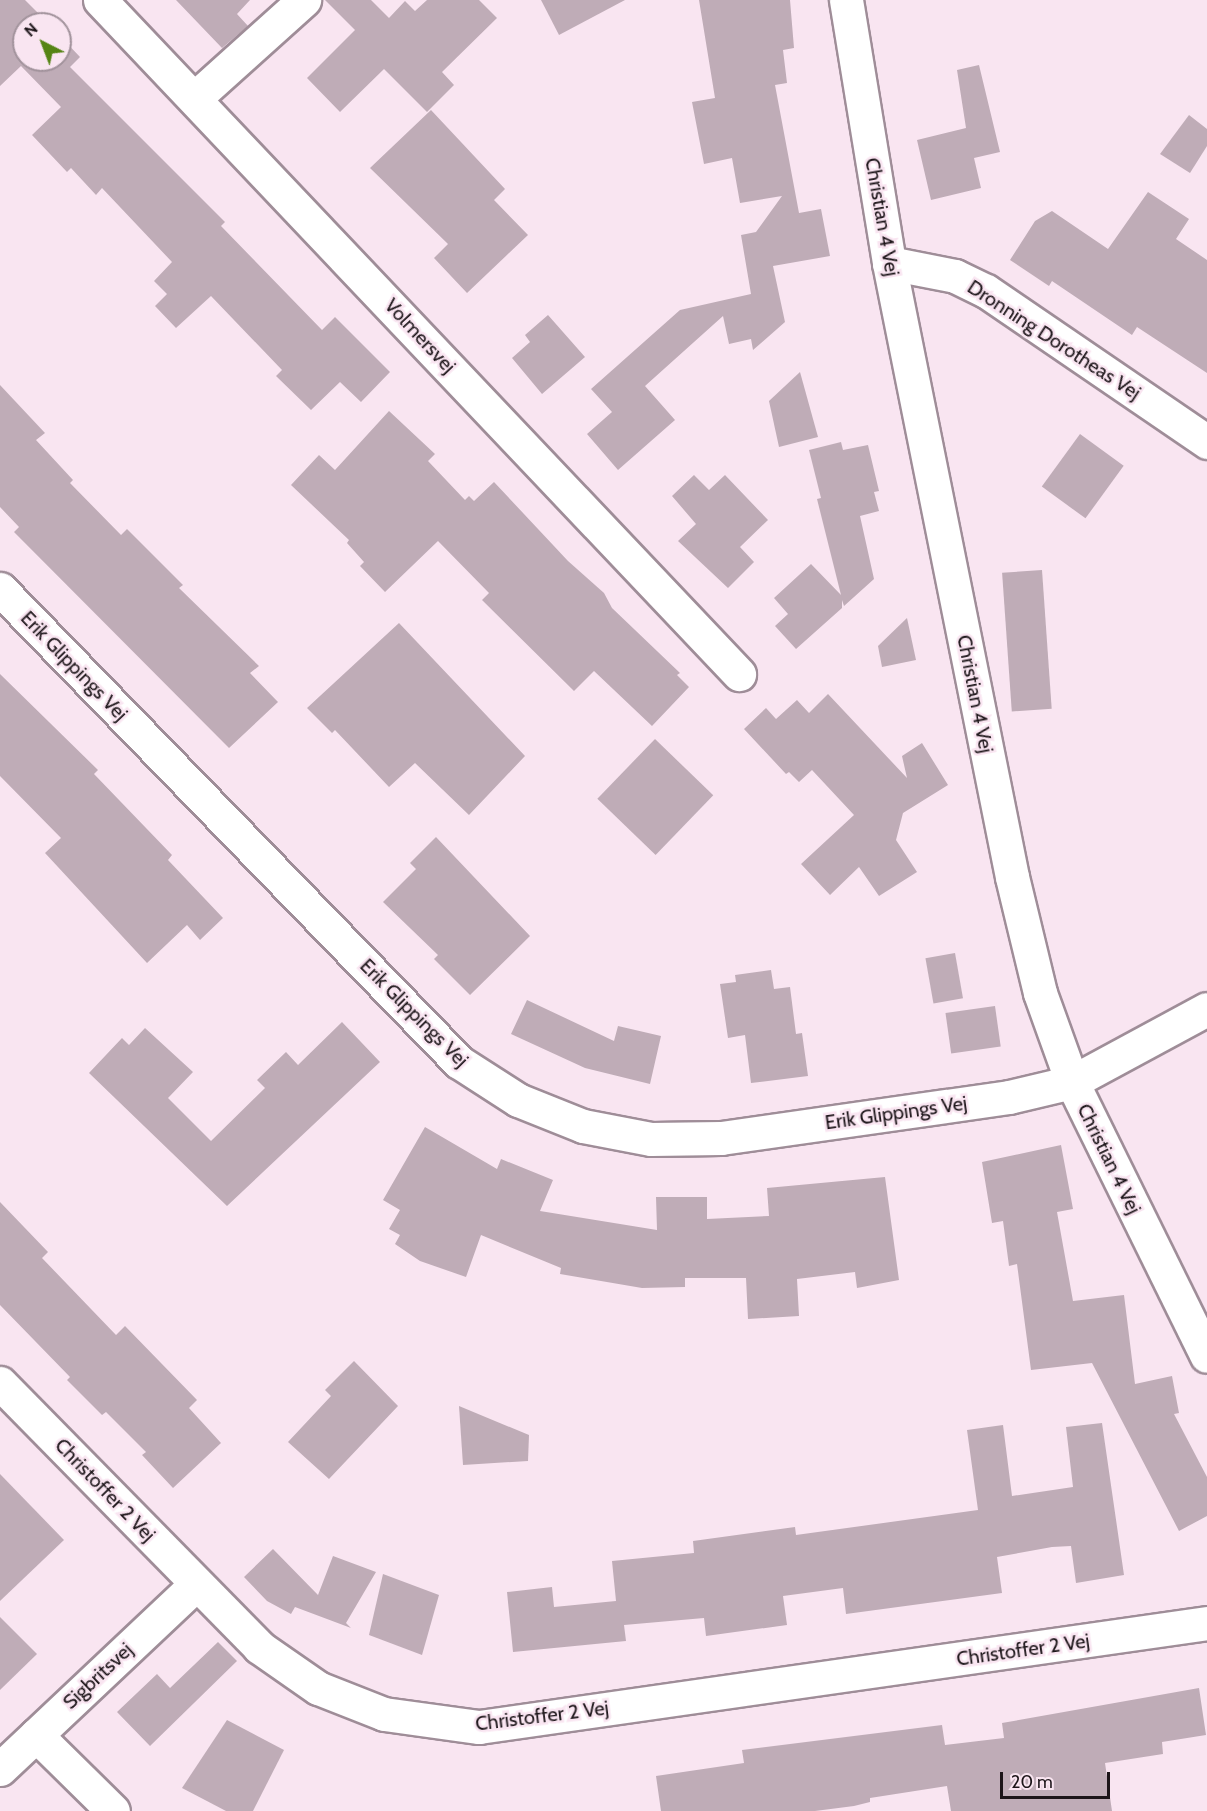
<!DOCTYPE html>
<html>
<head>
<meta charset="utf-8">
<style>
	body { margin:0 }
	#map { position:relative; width:1207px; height:1811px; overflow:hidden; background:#f9e5f1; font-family:Cabin,sans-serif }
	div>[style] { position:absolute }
	.building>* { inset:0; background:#bfacb7; transform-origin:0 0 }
	.roads { filter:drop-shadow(2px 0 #9f8d98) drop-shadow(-2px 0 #9f8d98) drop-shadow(0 2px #9f8d98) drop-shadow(0 -2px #9f8d98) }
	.minor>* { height:33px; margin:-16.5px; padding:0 16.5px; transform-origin:16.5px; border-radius:16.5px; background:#fff }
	span { translate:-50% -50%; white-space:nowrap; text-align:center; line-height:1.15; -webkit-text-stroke:5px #f9e5f1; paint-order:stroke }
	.street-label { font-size:20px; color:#1c1519 }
	.north { position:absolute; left:12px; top:12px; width:60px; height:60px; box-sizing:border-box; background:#f9e5f1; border:2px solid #a1929b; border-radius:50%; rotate:318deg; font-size:16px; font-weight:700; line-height:24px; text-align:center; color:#1c1519 }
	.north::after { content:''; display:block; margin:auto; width:21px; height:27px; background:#558414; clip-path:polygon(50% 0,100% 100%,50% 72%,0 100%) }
	.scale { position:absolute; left:1000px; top:1772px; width:110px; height:27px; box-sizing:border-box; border:3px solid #1c1519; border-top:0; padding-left:8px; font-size:18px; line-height:21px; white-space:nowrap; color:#1c1519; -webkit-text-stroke:4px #f9e5f1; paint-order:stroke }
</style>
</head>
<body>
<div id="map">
	<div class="building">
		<div style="clip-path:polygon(0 0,25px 0,49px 24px,24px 24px,24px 60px,60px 60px,60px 36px,80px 57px,70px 67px,225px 222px,221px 226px,322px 330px,335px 317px,390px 372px,361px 402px,340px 382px,311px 410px,276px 376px,282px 370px,211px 296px,176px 328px,155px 306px,167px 294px,154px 281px,172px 262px,102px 188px,96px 195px,71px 168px,67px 172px,32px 135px,61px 107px,21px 66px,0 86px)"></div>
		<div style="clip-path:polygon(176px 0,250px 0,237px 14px,248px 26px,222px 48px)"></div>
		<div style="clip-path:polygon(325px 0,371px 0,389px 18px,405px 1px,415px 11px,427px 0,479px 0,497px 18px,442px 72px,454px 85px,427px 112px,384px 69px,340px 112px,307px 78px,355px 30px)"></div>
		<div style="clip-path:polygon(541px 0,625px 0,559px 35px)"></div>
		<div style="clip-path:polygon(699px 0,790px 0,794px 48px,783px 50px,787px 83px,775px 85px,799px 213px,821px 209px,830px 256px,773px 266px,785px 322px,753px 350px,751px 339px,729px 344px,723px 316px,645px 386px,675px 420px,618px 470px,587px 434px,612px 412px,591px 389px,680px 310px,751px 294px,741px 235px,756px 232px,782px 196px,740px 203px,732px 158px,704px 164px,692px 102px,715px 98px)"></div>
		<div style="clip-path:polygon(979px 65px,1000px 152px,974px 158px,981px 188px,931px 200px,917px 140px,966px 128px,957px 70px)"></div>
		<div style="clip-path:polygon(431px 110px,505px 189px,494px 200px,528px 235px,467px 293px,434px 258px,448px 244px,370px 168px)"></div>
		<div style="clip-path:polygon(1189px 115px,1207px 129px,1207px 146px,1190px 173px,1160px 154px)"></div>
		<div style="clip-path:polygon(1148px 192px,1189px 219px,1176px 239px,1207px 260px,1207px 373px,1137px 327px,1132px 335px,1052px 281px,1049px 286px,1010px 260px,1035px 221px,1052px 211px,1108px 249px)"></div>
		<div style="clip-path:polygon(548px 315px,585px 357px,542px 394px,512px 358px,530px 342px,525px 335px)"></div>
		<div style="clip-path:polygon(800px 372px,818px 437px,779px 447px,769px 401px)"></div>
		<div style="clip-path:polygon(0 385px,45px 433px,36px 440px,73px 480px,70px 483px,121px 535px,127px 529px,183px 585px,179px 588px,259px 666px,250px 673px,278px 702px,229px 748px,14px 532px,19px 527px,0 507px)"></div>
		<div style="clip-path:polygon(389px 411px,435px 454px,428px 461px,465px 500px,469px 496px,474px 501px,494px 482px,568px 561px,604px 593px,612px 608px,680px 673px,677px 675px,689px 687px,652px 726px,594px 671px,574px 691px,482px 600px,489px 593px,438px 541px,385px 592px,360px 566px,364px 562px,347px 543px,349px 540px,291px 485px,319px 455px,335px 470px)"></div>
		<div style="left:1080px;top:434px;width:54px;height:65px;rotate:36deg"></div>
		<div style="clip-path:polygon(841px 442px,843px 450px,868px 445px,879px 491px,874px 492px,879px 511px,860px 516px,874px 579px,844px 606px,842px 600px,842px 608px,796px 649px,775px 626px,788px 614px,774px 598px,811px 564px,841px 595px,817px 499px,821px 498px,809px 450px)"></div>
		<div style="clip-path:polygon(694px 475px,709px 490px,725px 475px,768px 520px,740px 547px,754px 562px,728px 588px,678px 541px,696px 524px,672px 496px)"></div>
		<div style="left:1042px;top:570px;width:139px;height:40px;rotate:86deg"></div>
		<div style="clip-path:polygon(907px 618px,916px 660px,882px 667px,878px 646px)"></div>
		<div style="clip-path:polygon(399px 623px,525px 756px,469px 815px,415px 763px,389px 787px,335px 730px,332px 733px,307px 708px)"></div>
		<div style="clip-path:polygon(0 674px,98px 770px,94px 774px,172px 855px,168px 860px,223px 918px,200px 940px,187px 925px,147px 963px,45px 853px,61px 838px,0 776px)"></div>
		<div style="clip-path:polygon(828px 694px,907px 778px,902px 756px,922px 743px,948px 785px,903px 813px,896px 840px,917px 872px,879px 896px,859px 867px,830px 895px,801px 864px,854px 815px,812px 770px,799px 782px,789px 772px,786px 774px,744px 729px,766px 708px,776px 719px,797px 700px,809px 713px)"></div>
		<div style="left:655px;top:739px;width:81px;height:83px;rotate:44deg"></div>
		<div style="clip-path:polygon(436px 837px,530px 936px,470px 995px,434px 959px,438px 955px,383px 902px,416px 869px,410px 863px)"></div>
		<div style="left:955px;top:953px;width:46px;height:30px;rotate:80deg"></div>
		<div style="clip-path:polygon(771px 970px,774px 989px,790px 987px,796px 1034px,802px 1033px,808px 1076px,751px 1083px,745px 1035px,728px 1038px,720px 984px,736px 982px,735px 975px)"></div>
		<div style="clip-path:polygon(527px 1000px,614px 1041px,618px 1026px,661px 1036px,650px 1084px,585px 1068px,511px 1034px)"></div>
		<div style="left:995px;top:1006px;width:41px;height:50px;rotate:82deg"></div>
		<div style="clip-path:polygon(342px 1022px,380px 1062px,227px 1206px,89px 1073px,122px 1038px,129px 1045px,145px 1028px,193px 1072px,168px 1098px,211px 1141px,265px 1088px,257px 1080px,286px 1052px,298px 1065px)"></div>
		<div style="clip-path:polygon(425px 1127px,497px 1169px,501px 1159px,553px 1180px,540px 1211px,657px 1230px,656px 1197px,707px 1197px,707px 1219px,769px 1216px,767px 1188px,885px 1177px,899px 1280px,857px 1288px,855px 1272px,797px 1279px,799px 1316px,748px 1319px,746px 1278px,685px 1278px,685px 1287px,642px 1288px,560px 1274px,561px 1268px,481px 1235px,466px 1277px,420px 1261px,395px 1244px,400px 1235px,389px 1229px,400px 1210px,383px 1200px)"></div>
		<div style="clip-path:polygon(1061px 1145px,1073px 1209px,1057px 1212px,1073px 1301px,1124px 1295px,1135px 1384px,1172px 1376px,1179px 1413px,1174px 1414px,1207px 1477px,1207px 1516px,1179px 1531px,1092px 1363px,1031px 1370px,1017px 1264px,1009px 1266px,1003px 1221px,992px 1223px,982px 1162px)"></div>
		<div style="clip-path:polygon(0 1202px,48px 1252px,42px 1258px,116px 1335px,125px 1326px,197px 1400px,189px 1408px,221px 1443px,173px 1488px,142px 1455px,146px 1452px,106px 1412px,102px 1415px,67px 1380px,70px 1377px,0 1305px)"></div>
		<div style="clip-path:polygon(354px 1361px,398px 1406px,329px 1479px,288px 1442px,331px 1396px,325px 1390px)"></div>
		<div style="clip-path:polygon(459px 1406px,529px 1435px,528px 1461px,463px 1465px)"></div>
		<div style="clip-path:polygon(1102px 1423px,1124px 1575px,1076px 1583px,1071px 1546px,1052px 1547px,997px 1557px,1002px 1593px,846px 1614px,843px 1588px,783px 1596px,787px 1625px,706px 1636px,704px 1618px,624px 1625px,626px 1641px,513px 1652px,507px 1592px,552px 1587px,554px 1607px,616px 1601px,612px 1561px,694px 1553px,693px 1541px,795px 1527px,796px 1535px,978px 1510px,967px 1430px,1003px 1425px,1012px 1496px,1073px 1487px,1066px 1427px)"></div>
		<div style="clip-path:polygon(0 1474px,64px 1540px,0 1601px)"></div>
		<div style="clip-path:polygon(273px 1549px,318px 1595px,333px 1556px,376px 1572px,346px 1623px,351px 1628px,295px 1607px,291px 1614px,267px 1601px,244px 1577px)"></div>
		<div style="clip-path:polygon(383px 1574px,439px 1595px,422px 1655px,369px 1635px)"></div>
		<div style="clip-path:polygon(0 1617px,37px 1654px,0 1690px)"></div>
		<div style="clip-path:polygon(218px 1642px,237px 1661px,150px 1746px,117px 1712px,157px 1674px,170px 1688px)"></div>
		<div style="clip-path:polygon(1199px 1688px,1206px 1735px,1162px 1742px,1163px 1754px,1105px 1763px,1112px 1811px,951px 1811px,947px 1786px,870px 1798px,870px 1802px,854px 1806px,815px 1811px,661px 1811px,656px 1776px,744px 1763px,742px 1750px,942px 1725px,945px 1745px,1004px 1738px,1002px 1723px)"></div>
		<div style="clip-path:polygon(227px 1720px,284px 1750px,253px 1811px,226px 1811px,182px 1788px)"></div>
	</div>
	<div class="roads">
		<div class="minor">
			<div style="left:100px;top:0;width:929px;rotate:46.53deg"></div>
			<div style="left:846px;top:0;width:266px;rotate:80.7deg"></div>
			<div style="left:889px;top:263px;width:626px;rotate:78.67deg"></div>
			<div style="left:1012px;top:877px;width:119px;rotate:76.4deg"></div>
			<div style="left:1040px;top:993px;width:95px;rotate:70.2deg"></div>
			<div style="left:1072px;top:1082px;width:305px;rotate:63.8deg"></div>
			<div style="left:195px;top:98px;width:147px;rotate:-42deg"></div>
			<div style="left:889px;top:263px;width:67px;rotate:11.1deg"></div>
			<div style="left:955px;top:276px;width:34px;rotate:26deg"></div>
			<div style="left:986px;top:291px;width:268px;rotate:34.3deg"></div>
			<div style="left:0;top:589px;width:659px;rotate:45.86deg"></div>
			<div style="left:459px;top:1062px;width:70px;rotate:32.8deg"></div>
			<div style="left:518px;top:1100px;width:70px;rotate:21.8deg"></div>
			<div style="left:583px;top:1126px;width:69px;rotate:10.8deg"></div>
			<div style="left:651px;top:1139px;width:70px;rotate:-0.8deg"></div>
			<div style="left:721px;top:1138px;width:291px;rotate:-8.1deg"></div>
			<div style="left:1009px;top:1097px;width:65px;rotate:-13.4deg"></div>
			<div style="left:1072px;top:1082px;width:153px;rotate:-28.4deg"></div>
			<div style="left:0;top:1383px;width:370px;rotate:45.5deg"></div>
			<div style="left:259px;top:1647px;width:72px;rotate:34.8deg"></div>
			<div style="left:318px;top:1688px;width:71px;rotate:21.5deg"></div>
			<div style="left:384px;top:1714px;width:96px;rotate:7.8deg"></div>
			<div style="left:479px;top:1727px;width:735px;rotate:-8.13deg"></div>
			<div style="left:36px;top:1735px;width:108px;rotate:44.6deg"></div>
			<div style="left:0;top:1769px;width:270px;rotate:-43.3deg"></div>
		</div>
	</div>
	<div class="street-label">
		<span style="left:882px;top:217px;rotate:80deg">Christian 4 Vej</span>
		<span style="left:420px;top:336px;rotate:47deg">Volmersvej</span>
		<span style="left:1054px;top:340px;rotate:33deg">Dronning Dorotheas Vej</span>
		<span style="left:74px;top:666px;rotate:46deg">Erik Glippings Vej</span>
		<span style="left:975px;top:694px;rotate:79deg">Christian 4 Vej</span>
		<span style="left:414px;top:1013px;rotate:45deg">Erik Glippings Vej</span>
		<span style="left:896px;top:1113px;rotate:-8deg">Erik Glippings Vej</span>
		<span style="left:1109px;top:1159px;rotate:64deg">Christian 4 Vej</span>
		<span style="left:105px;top:1490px;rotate:46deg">Christoffer 2 Vej</span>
		<span style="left:1023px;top:1650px;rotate:-8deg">Christoffer 2 Vej</span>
		<span style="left:98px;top:1676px;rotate:-43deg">Sigbritsvej</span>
		<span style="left:542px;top:1716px;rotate:-7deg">Christoffer 2 Vej</span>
	</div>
	<div class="north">N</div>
	<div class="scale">20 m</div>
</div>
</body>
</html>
